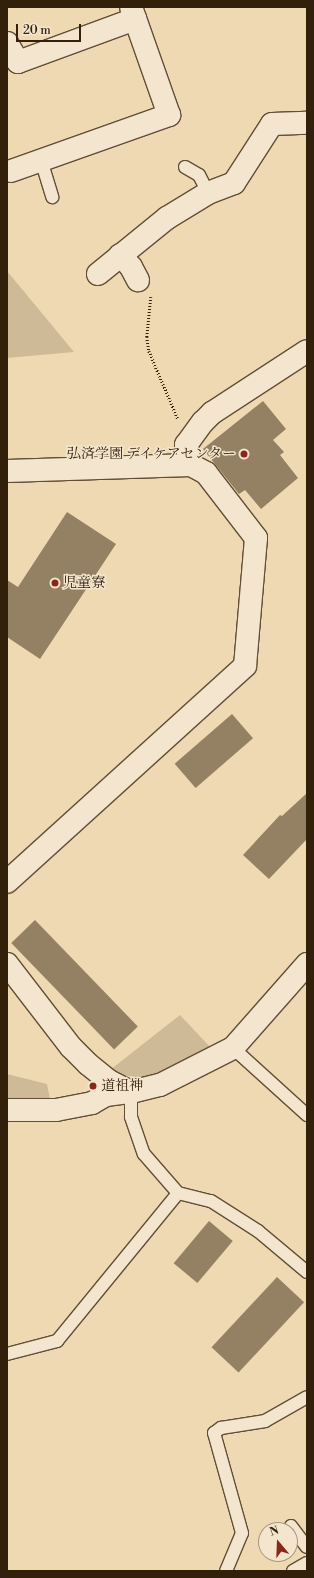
<!DOCTYPE html>
<html>
<head>
<meta charset="utf-8">
<style>
	body { margin:0 }
	#map { position:relative; width:314px; height:1578px; overflow:hidden; background:#eed9b3; font-family:"Libre Bodoni","Noto Serif JP",serif }
	div>[style] { position:absolute }
	.green>* { inset:0; background:#ceba96 }
	.building>* { inset:0; background:#948062; transform-origin:0 0 }
	.path>* { height:2.5px; margin-top:-1.25px; transform-origin:0; background:repeating-linear-gradient(90deg,#33200b 0 1px,transparent 0 3px) }
	.roads { filter:drop-shadow(1px 0 #624e35) drop-shadow(-1px 0 #624e35) drop-shadow(0 1px #624e35) drop-shadow(0 -1px #624e35) }
	.service>* { height:12px; margin:-6px; padding:0 6px; transform-origin:6px; border-radius:6px; background:#f4e6ce }
	.minor>* { height:22px; margin:-11px; padding:0 11px; transform-origin:11px; border-radius:11px; background:#f4e6ce }
	.dots>* { width:11px; height:11px; translate:-50% -50%; box-sizing:border-box; border:2px solid #f4e6ce; border-radius:50% }
	span { translate:-50% -50%; white-space:nowrap; text-align:center; line-height:1.15; -webkit-text-stroke:3px #f4e6ce; paint-order:stroke }
	.poi-label { font-size:14px; color:#33200b }
	.right { translate:-100% -50%; text-align:right }
	.left { translate:0 -50%; text-align:left }
	.frame { position:absolute; inset:0; border:8px solid #33200b; pointer-events:none }
	.north { position:absolute; left:258px; top:1522px; width:40px; height:40px; box-sizing:border-box; background:#f4e6ce; border:1px solid #a79780; border-radius:50%; rotate:341deg; font-size:11px; font-weight:700; line-height:16px; text-align:center; color:#33200b }
	.north::after { content:''; display:block; margin:auto; width:14px; height:18px; background:#8f2418; clip-path:polygon(50% 0,100% 100%,50% 72%,0 100%) }
	.scale { position:absolute; left:16px; top:24px; width:65px; height:18px; box-sizing:border-box; border:2px solid #33200b; border-top:0; padding-left:5px; font-size:12px; line-height:14px; white-space:nowrap; color:#33200b; -webkit-text-stroke:3px #f4e6ce; paint-order:stroke }
</style>
</head>
<body>
<div id="map">
	<div class="green">
		<div style="clip-path:polygon(7px 271px,74px 352px,7px 358px)"></div>
		<div style="clip-path:polygon(180px 1015px,211px 1048px,152px 1079px,113px 1074px,110px 1070px)"></div>
		<div style="clip-path:polygon(7px 1074px,47px 1084px,50px 1099px,7px 1100px)"></div>
	</div>
	<div class="building">
		<div style="clip-path:polygon(263px 401px,286px 429px,273px 440px,284px 452px,280px 455px,298px 478px,261px 509px,245px 490px,239px 494px,203px 449px)"></div>
		<div style="clip-path:polygon(67px 512px,116px 544px,40px 659px,7px 637px,7px 580px,18px 587px)"></div>
		<div style="left:232px;top:714px;width:32px;height:76px;rotate:49deg"></div>
		<div style="clip-path:polygon(307px 793px,307px 839px,269px 879px,243px 855px,280px 815px,282px 816px)"></div>
		<div style="left:35px;top:920px;width:148px;height:33px;rotate:46deg"></div>
		<div style="left:209px;top:1221px;width:31px;height:55px;rotate:40deg"></div>
		<div style="left:277px;top:1277px;width:37px;height:96px;rotate:43deg"></div>
	</div>
	<div class="path">
		<div style="left:151px;top:297px;width:40px;rotate:95.7deg"></div>
		<div style="left:147px;top:337px;width:14px;rotate:82deg"></div>
		<div style="left:149px;top:351px;width:74px;rotate:66.9deg"></div>
	</div>
	<div class="roads">
		<div class="service">
			<div style="left:41px;top:160px;width:39px;rotate:73deg"></div>
			<div style="left:185px;top:167px;width:16px;rotate:30deg"></div>
			<div style="left:199px;top:175px;width:20px;rotate:63deg"></div>
			<div style="left:233px;top:1048px;width:100px;rotate:42.2deg"></div>
			<div style="left:131px;top:1092px;width:25px;rotate:90deg"></div>
			<div style="left:131px;top:1117px;width:39px;rotate:71deg"></div>
			<div style="left:144px;top:1154px;width:52px;rotate:48.9deg"></div>
			<div style="left:178px;top:1193px;width:34px;rotate:14deg"></div>
			<div style="left:211px;top:1201px;width:56px;rotate:32.6deg"></div>
			<div style="left:258px;top:1231px;width:64px;rotate:39.9deg"></div>
			<div style="left:7px;top:1354px;width:52px;rotate:-14.6deg"></div>
			<div style="left:57px;top:1341px;width:191px;rotate:-50.7deg"></div>
			<div style="left:291px;top:1526px;width:26px;rotate:53deg"></div>
			<div style="left:226px;top:1571px;width:41px;rotate:-67.2deg"></div>
			<div style="left:242px;top:1533px;width:104px;rotate:-105.6deg"></div>
			<div style="left:214px;top:1433px;width:9px;rotate:-36deg"></div>
			<div style="left:221px;top:1428px;width:45px;rotate:-9deg"></div>
			<div style="left:265px;top:1421px;width:48px;rotate:-29.7deg"></div>
			<div style="left:293px;top:1571px;width:16px;rotate:-30deg"></div>
		</div>
		<div class="minor">
			<div style="left:7px;top:43px;width:22px;rotate:60deg"></div>
			<div style="left:18px;top:62px;width:125px;rotate:-20.2deg"></div>
			<div style="left:11px;top:171px;width:168px;rotate:-19.5deg"></div>
			<div style="left:169px;top:115px;width:114px;rotate:-109.4deg"></div>
			<div style="left:120px;top:255px;width:16px;rotate:47deg"></div>
			<div style="left:131px;top:267px;width:15px;rotate:62deg"></div>
			<div style="left:98px;top:274px;width:89px;rotate:-39.1deg"></div>
			<div style="left:167px;top:218px;width:48px;rotate:-31.4deg"></div>
			<div style="left:208px;top:193px;width:28px;rotate:-21deg"></div>
			<div style="left:234px;top:183px;width:70px;rotate:-57.2deg"></div>
			<div style="left:272px;top:124px;width:35px;rotate:-2deg"></div>
			<div style="left:191px;top:465px;width:21px;rotate:-104deg"></div>
			<div style="left:186px;top:445px;width:29px;rotate:-54deg"></div>
			<div style="left:203px;top:422px;width:13px;rotate:-45deg"></div>
			<div style="left:212px;top:413px;width:113px;rotate:-33.1deg"></div>
			<div style="left:7px;top:471px;width:184px;rotate:-1.9deg"></div>
			<div style="left:191px;top:465px;width:17px;rotate:28deg"></div>
			<div style="left:206px;top:473px;width:82px;rotate:52.4deg"></div>
			<div style="left:256px;top:538px;width:128px;rotate:94.9deg"></div>
			<div style="left:245px;top:666px;width:321px;rotate:137.8deg"></div>
			<div style="left:7px;top:964px;width:105px;rotate:52.4deg"></div>
			<div style="left:71px;top:1047px;width:24px;rotate:45deg"></div>
			<div style="left:88px;top:1064px;width:27px;rotate:39deg"></div>
			<div style="left:109px;top:1081px;width:25px;rotate:27deg"></div>
			<div style="left:131px;top:1092px;width:30px;rotate:-14deg"></div>
			<div style="left:160px;top:1085px;width:82px;rotate:-26.9deg"></div>
			<div style="left:233px;top:1048px;width:112px;rotate:-48.6deg"></div>
			<div style="left:7px;top:1110px;width:49px"></div>
			<div style="left:56px;top:1110px;width:37px;rotate:-11deg"></div>
			<div style="left:92px;top:1103px;width:16px;rotate:-30deg"></div>
			<div style="left:106px;top:1095px;width:25px;rotate:-7deg"></div>
		</div>
	</div>
	<div class="dots">
		<div style="left:244px;top:454px;background:#8f2418"></div>
		<div style="left:55px;top:583px;background:#8f2418"></div>
		<div style="left:93px;top:1086px;background:#8f2418"></div>
	</div>
	<div class="poi-label">
		<span class="right" style="left:236px;top:454px">弘済学園 デイケアセンター</span>
		<span class="left" style="left:63px;top:583px">児童寮</span>
		<span class="left" style="left:101px;top:1086px">道祖神</span>
	</div>
	<div class="frame"></div>
	<div class="north">N</div>
	<div class="scale">20 m</div>
</div>
</body>
</html>
